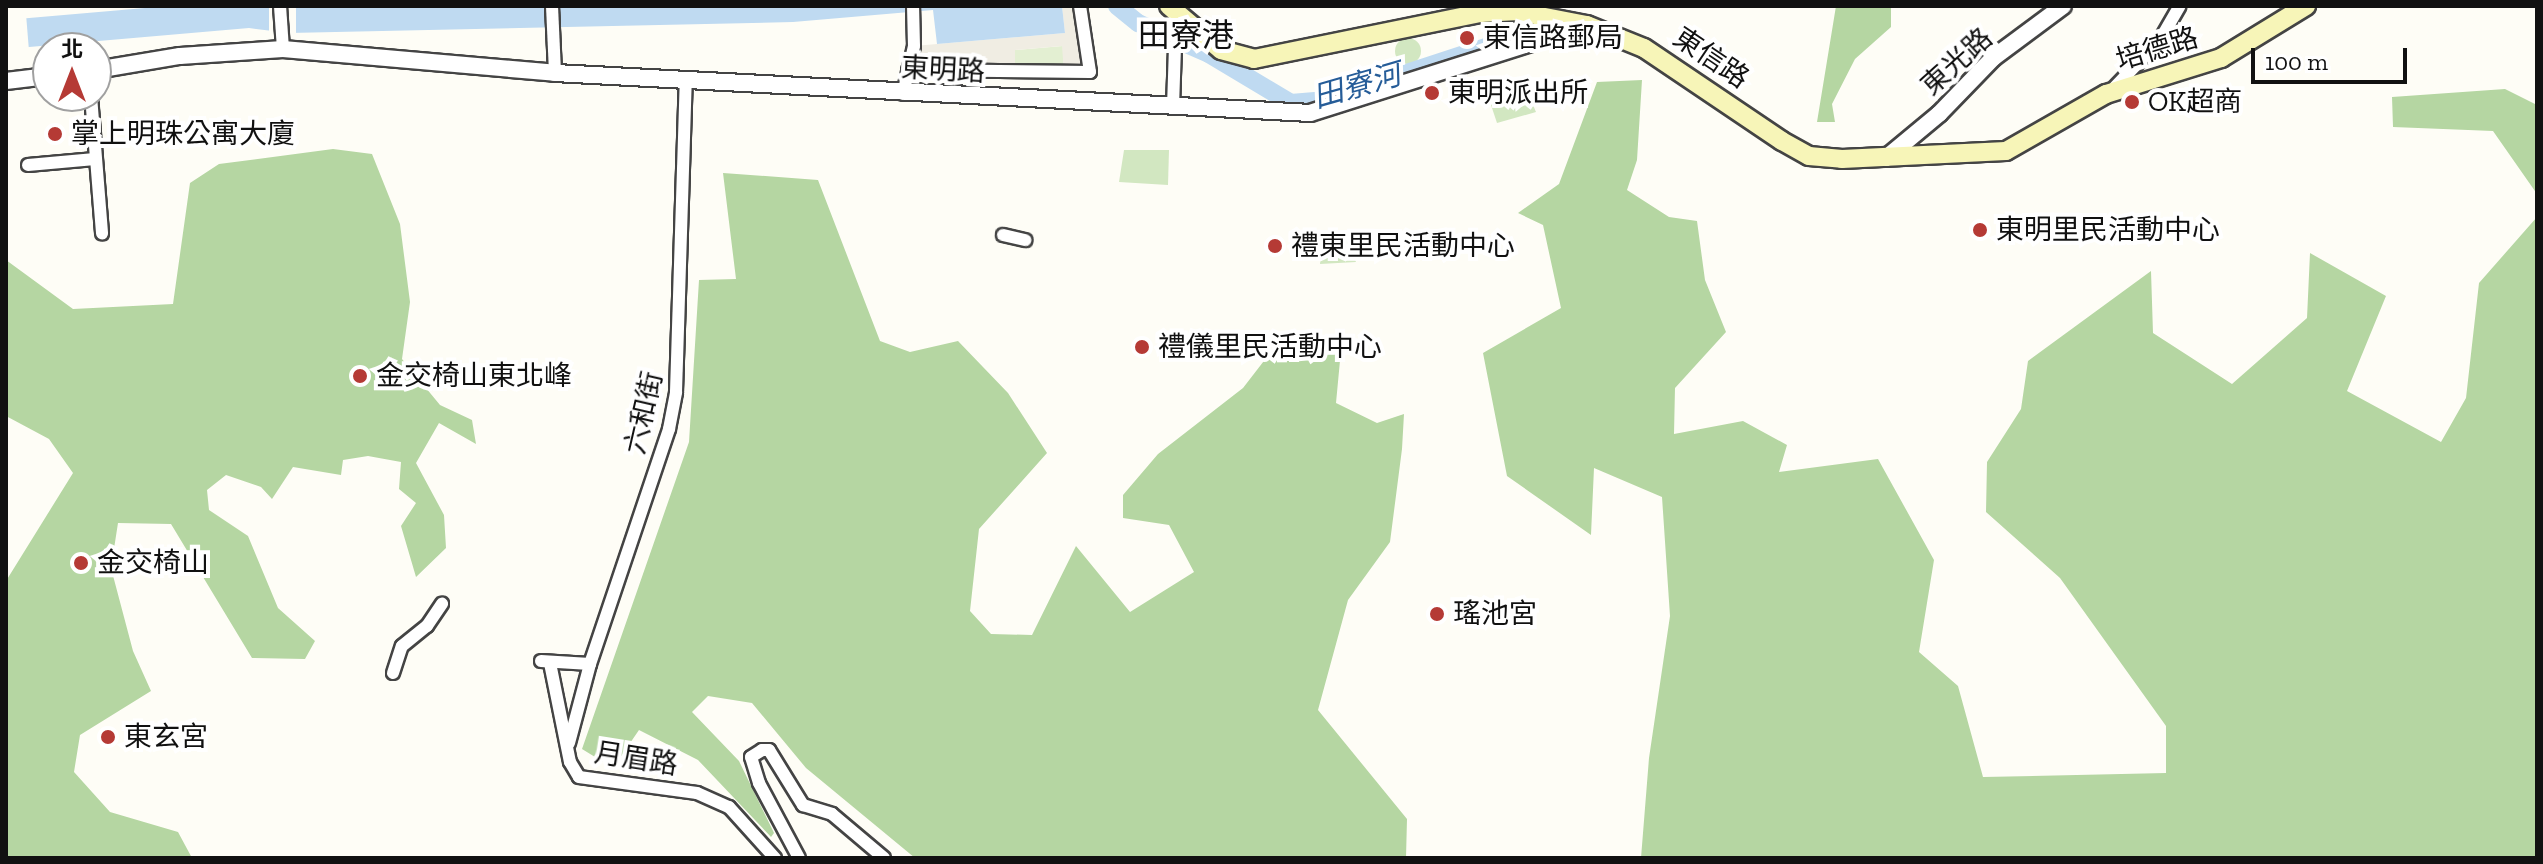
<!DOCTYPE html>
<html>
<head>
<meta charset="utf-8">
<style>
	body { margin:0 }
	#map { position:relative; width:2543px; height:864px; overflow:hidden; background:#fefdf6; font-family:"Zilla Slab","Noto Sans TC",serif }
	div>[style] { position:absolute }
	.green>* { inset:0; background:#d2e7c1 }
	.round { border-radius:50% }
	.forest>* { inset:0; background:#b5d6a2 }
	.pitch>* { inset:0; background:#e3efd2 }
	.plaza>* { inset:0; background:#f0ede3 }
	.water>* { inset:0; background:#bfdaf1 }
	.pier>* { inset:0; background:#fefdf6; transform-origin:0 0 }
	.river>* { height:18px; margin:-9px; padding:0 9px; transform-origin:9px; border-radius:9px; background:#bfdaf1 }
	.roads { filter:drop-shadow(2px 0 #444) drop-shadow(-2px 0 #444) drop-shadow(0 2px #444) drop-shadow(0 -2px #444) }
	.minor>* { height:12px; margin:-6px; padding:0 6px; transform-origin:6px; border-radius:6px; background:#fff }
	.tertiary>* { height:16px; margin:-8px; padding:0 8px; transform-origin:8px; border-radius:8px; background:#fff }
	.secondary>* { height:18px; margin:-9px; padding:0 9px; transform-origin:9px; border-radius:9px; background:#f7f5b8 }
	.dots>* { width:22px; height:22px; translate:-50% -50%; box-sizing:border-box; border:4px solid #fff; border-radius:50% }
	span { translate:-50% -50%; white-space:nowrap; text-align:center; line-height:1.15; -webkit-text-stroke:8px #fff; paint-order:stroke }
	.poi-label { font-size:28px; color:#111 }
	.left { translate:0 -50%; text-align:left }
	.street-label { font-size:28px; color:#111 }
	.water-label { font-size:30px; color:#255c98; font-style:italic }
	.quarter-label { font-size:32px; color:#111 }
	.frame { position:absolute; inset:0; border:8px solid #111; pointer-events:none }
	.north { position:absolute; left:32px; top:32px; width:80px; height:80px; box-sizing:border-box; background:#fff; border:2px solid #a0a0a0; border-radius:50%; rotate:0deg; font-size:22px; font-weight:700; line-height:32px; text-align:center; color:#111 }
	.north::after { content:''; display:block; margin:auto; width:28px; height:36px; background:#b53a35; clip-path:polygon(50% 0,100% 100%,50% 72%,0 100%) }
	.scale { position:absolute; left:2251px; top:48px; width:156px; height:36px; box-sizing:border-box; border:4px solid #111; border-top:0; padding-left:10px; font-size:24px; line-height:28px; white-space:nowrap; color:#111; -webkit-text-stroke:6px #fff; paint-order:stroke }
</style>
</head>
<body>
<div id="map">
	<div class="green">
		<div class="round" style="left:1395px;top:38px;width:26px;height:26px"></div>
		<div style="clip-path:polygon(1525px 86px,1536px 112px,1497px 123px,1489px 99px)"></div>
		<div style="clip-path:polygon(1124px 150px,1169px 150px,1168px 185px,1119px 182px)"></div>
		<div style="clip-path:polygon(1323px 236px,1345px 236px,1356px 262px,1320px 264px)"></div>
	</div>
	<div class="forest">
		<div style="clip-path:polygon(1836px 6px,1891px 6px,1891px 27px,1855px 59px,1832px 104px,1835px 122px,1817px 122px)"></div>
		<div style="clip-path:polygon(1642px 80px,1637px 160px,1627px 190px,1669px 217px,1697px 221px,1705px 280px,1726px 332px,1675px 388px,1674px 434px,1743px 421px,1787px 445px,1779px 472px,1878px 459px,1934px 560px,1919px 652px,1958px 686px,1983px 777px,2166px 773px,2166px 726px,2060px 578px,1986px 512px,1987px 462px,2021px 409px,2028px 361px,2151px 271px,2153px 333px,2232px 384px,2307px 318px,2310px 253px,2386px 296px,2347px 391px,2441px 442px,2466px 398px,2479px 283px,2537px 217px,2537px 858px,1641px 858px,1649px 758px,1670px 616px,1662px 497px,1594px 468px,1591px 535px,1507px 476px,1483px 353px,1561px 308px,1543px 225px,1518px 213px,1559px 184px,1597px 82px)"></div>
		<div style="clip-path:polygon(2505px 89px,2537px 105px,2537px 194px,2493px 131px,2393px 127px,2392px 97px)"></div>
		<div style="clip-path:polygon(333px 149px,372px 154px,400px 224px,410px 302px,402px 359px,440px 405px,472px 420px,476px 444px,439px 423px,416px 463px,444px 515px,446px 548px,416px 577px,401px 526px,416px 503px,399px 489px,401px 462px,368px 456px,343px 460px,341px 475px,293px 467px,272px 499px,261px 487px,226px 475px,207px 490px,209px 510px,248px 536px,278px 608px,315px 641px,305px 659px,252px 658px,171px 524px,118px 523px,111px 568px,133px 651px,151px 691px,80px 735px,74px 772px,110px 812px,178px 832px,192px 858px,6px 858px,6px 581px,73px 473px,49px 439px,6px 416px,6px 260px,73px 309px,173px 304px,190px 183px,219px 164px)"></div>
		<div style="clip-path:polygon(723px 173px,818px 180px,880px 341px,910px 352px,958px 341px,1008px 393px,1047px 453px,979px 529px,970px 611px,991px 634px,1032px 635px,1076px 546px,1130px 612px,1194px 572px,1169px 525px,1123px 518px,1123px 495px,1158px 454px,1243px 388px,1287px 331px,1341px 350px,1336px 403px,1377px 423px,1404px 414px,1402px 449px,1390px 542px,1348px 600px,1318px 710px,1407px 819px,1406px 858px,915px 858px,806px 768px,752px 703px,708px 696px,692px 712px,739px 761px,774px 833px,771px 837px,698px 760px,639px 730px,613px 768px,582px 749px,689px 442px,699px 280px,736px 279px)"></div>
	</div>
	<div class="pitch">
		<div style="clip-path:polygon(1063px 46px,1064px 72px,1015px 71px,1015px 50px)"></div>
	</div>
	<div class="plaza">
		<div style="clip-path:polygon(1062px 6px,1078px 6px,1086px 72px,1064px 72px,1062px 46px,1015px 50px,1015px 71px,908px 70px,914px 46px,1065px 33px)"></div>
	</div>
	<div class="water">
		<div style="clip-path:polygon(168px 6px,1062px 6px,1065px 33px,937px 44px,933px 10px,793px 22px,289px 33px,249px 28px,6px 49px,6px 20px)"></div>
	</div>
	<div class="pier">
		<div style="left:269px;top:6px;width:27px;height:29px"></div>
		<div style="clip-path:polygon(26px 14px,29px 51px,6px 53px,6px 16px)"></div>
	</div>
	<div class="river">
		<div style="left:1117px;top:6px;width:27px;rotate:39deg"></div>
		<div style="left:1138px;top:23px;width:77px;rotate:23.6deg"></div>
		<div style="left:1209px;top:54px;width:96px;rotate:30.9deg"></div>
		<div style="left:1291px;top:103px;width:33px;rotate:-5deg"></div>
		<div style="left:1324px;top:100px;width:183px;rotate:-18.1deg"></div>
		<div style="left:1498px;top:43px;width:8px;rotate:-45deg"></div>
		<div style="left:1504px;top:37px;width:16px;rotate:-94deg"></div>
	</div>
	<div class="roads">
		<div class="minor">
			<div style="left:280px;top:6px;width:43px;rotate:86deg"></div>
			<div style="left:552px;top:6px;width:67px;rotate:87.4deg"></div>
			<div style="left:908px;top:70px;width:182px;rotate:0.6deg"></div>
			<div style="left:1090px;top:72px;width:67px;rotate:-98.6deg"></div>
			<div style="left:2115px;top:87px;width:65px;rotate:-46.2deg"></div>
			<div style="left:2160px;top:40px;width:39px;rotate:-60deg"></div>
			<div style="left:903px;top:94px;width:49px;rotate:-77.1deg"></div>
			<div style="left:914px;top:46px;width:40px;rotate:-91.4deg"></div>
			<div style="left:91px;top:96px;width:138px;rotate:85.4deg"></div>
			<div style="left:1173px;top:107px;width:60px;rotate:-88.1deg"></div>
			<div style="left:1175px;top:47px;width:29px;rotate:-76deg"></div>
			<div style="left:28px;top:165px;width:67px;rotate:-5.1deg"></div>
			<div style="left:1003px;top:235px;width:23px;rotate:13deg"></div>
			<div style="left:541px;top:661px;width:49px;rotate:3.5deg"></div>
			<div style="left:550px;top:663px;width:101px;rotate:78.6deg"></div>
			<div style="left:570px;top:762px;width:17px;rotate:59deg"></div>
			<div style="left:579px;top:777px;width:119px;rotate:7.7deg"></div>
			<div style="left:697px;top:793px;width:35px;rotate:24deg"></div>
			<div style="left:729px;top:807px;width:69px;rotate:48deg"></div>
			<div style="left:393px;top:673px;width:28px;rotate:-72deg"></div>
			<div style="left:402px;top:646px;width:32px;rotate:-39deg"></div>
			<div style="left:427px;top:626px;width:27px;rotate:-56deg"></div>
			<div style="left:569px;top:743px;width:82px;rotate:-75.1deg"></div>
			<div style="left:590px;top:664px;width:248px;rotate:-71.4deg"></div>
			<div style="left:669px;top:429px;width:38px;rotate:-79deg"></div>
			<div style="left:676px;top:392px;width:312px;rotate:-88.2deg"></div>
			<div style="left:799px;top:858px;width:85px;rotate:-118.1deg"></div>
			<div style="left:759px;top:783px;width:27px;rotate:-107deg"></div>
			<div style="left:751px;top:757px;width:13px;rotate:-32deg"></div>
			<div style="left:762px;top:750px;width:7px"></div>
			<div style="left:769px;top:750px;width:65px;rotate:58.3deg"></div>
			<div style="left:803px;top:805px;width:30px;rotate:17deg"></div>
			<div style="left:832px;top:814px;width:68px;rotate:40.2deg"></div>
		</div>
		<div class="tertiary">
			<div style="left:96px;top:70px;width:85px;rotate:-9.5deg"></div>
			<div style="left:180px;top:56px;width:103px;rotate:-3.9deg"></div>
			<div style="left:283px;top:49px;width:273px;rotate:5deg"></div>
			<div style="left:555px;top:73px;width:756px;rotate:3.03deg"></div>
			<div style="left:1310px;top:113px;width:291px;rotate:-17.6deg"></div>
			<div style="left:6px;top:81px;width:42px;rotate:-6.8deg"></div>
			<div style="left:1886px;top:158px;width:69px;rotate:-39.7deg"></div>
			<div style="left:1939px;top:114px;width:78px;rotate:-46deg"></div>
			<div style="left:1993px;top:58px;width:87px;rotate:-36.6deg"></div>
		</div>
		<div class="secondary">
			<div style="left:1169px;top:6px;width:68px;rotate:40.2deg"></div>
			<div style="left:1221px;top:50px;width:34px;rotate:15deg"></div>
			<div style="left:1254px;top:59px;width:231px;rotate:-11.5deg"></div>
			<div style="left:1480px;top:13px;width:34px;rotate:-3deg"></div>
			<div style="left:1514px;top:11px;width:74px;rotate:10.9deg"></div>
			<div style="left:1587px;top:25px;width:61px;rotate:22deg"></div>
			<div style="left:1644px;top:48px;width:166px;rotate:34deg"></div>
			<div style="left:1782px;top:141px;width:31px;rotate:29deg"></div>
			<div style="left:1809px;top:156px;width:33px;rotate:5deg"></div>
			<div style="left:1842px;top:159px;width:164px;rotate:-2.8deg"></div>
			<div style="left:2006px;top:151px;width:115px;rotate:-29.7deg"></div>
			<div style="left:2106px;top:94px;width:121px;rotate:-17.4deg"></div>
			<div style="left:2221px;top:58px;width:100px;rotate:-31.5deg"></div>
		</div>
	</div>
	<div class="dots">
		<div style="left:1467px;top:38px;background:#b53a35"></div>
		<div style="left:1432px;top:93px;background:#b53a35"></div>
		<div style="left:2132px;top:102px;background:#b53a35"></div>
		<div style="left:55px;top:134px;background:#b53a35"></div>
		<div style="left:1980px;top:230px;background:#b53a35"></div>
		<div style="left:1275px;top:246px;background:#b53a35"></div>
		<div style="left:1142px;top:347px;background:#b53a35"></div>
		<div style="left:360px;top:376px;background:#b53a35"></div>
		<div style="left:81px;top:563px;background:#b53a35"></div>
		<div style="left:1437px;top:614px;background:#b53a35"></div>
		<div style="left:108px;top:737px;background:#b53a35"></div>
	</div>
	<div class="poi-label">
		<span class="left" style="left:1483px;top:38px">東信路郵局</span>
		<span class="left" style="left:1448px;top:93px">東明派出所</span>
		<span class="left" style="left:2148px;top:102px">OK超商</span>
		<span class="left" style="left:71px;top:134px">掌上明珠公寓大廈</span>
		<span class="left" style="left:1996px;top:230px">東明里民活動中心</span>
		<span class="left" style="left:1291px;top:246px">禮東里民活動中心</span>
		<span class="left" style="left:1158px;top:347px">禮儀里民活動中心</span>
		<span class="left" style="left:376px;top:376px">金交椅山東北峰</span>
		<span class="left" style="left:97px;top:563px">金交椅山</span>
		<span class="left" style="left:1453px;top:614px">瑤池宮</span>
		<span class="left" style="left:124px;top:737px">東玄宮</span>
	</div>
	<div class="street-label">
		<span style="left:2157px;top:49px;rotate:-17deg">培德路</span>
		<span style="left:1711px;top:58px;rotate:34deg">東信路</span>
		<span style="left:1957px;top:62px;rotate:-42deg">東光路</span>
		<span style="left:943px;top:70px;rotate:3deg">東明路</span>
		<span style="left:644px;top:413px;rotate:-77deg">六和街</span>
		<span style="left:636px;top:759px;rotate:9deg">月眉路</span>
	</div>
	<div class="water-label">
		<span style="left:1357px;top:86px;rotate:-16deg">田寮河</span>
	</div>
	<div class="quarter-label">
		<span style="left:1186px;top:35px">田寮港</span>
	</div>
	<div class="frame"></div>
	<div class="north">北</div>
	<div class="scale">100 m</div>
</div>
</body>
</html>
